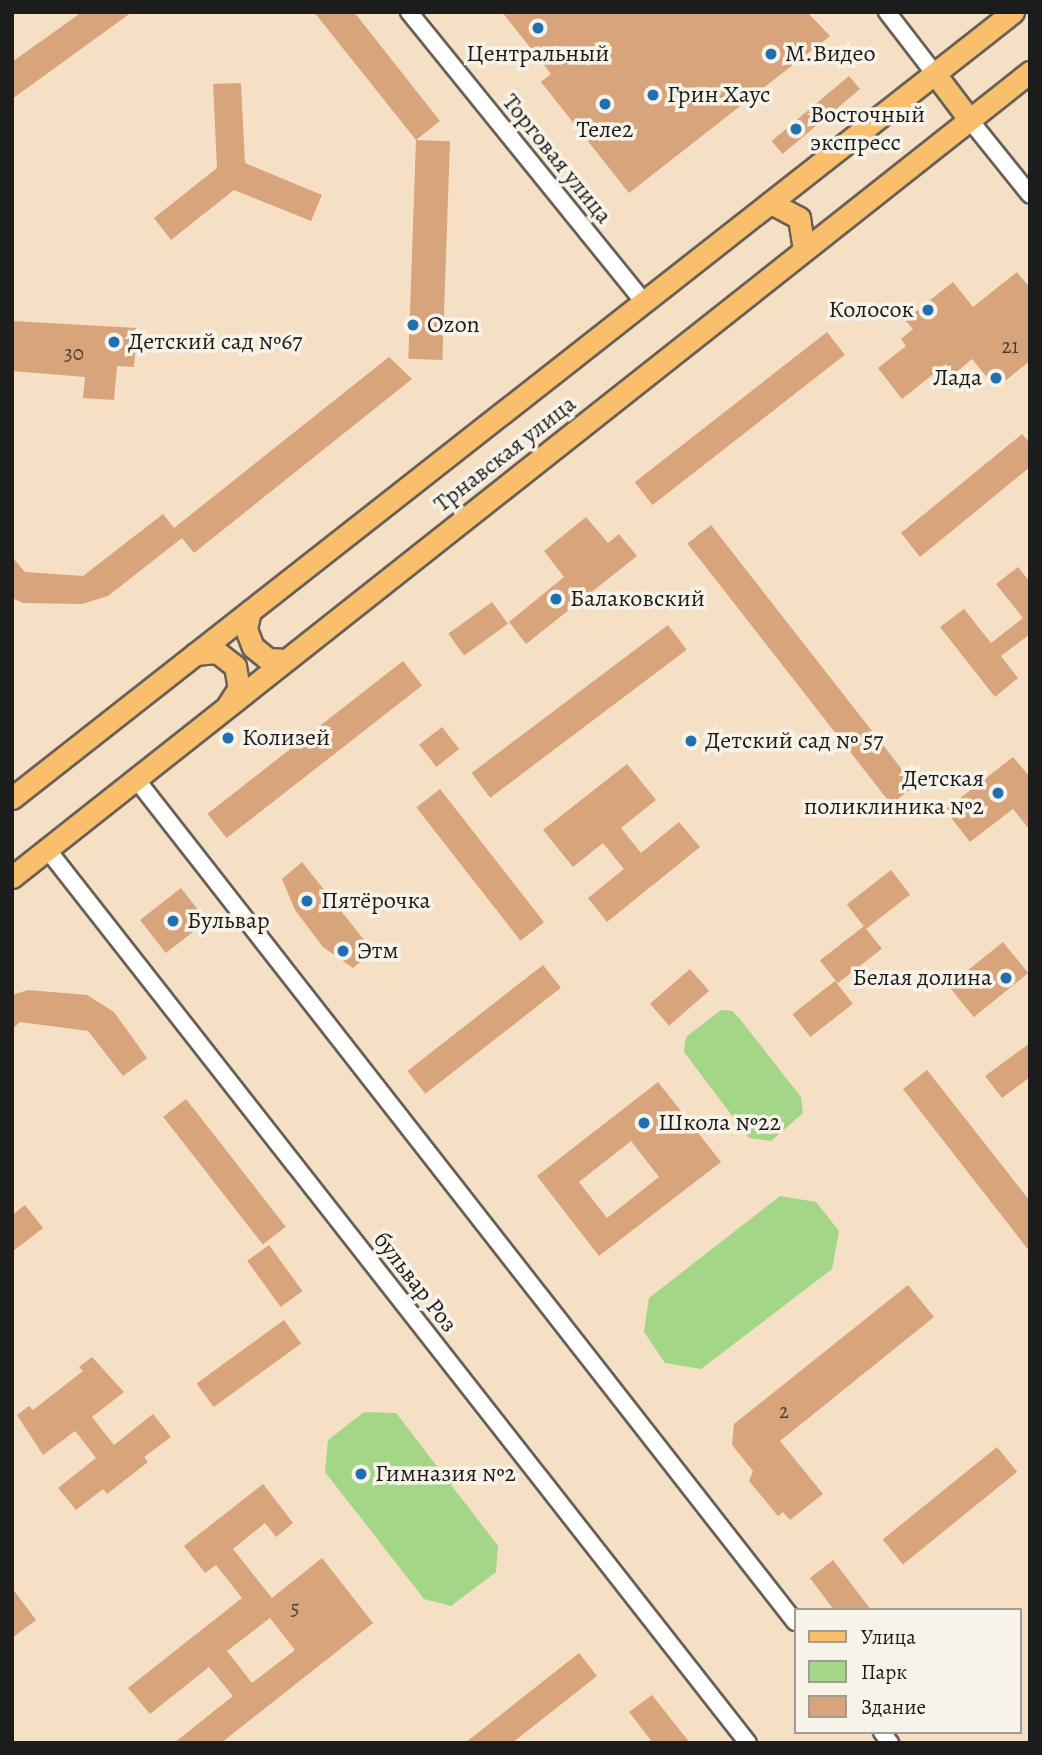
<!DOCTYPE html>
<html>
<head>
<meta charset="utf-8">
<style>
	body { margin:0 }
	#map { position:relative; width:1042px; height:1755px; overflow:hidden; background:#f5dfc5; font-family:Alegreya,serif }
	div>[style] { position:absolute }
	.green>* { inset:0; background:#a3d686 }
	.building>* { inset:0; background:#d8a47b; transform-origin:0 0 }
	.roads { filter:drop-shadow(2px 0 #686057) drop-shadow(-2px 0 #686057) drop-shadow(0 2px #686057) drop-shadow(0 -2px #686057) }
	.minor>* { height:16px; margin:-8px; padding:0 8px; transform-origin:8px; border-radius:8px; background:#fff }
	.major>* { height:21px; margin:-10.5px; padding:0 10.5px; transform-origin:10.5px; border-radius:10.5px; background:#f9bf6d }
	.dots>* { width:19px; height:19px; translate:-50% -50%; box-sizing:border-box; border:4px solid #f7f3e8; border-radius:50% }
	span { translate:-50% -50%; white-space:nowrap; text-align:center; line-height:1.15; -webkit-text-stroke:7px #f7f3e8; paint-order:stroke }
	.number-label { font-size:21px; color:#4b3e34 }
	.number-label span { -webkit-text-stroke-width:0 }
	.poi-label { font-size:24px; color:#1c1c1c }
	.left { translate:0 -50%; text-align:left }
	.right { translate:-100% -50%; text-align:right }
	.street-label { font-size:24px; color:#1c1c1c }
	.frame { position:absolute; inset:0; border:14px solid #1c1c1c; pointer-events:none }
	.legend { position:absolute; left:794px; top:1608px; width:228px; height:126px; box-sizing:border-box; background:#f7f3e8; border:2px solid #9f9d96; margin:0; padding:9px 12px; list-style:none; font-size:21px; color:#1c1c1c }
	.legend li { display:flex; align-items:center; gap:14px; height:35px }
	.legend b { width:35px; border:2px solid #9f9d96 }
</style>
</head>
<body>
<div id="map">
	<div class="green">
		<div style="clip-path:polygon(721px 1010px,732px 1011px,739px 1018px,801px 1097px,803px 1113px,771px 1141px,749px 1138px,684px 1052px,686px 1037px)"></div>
		<div style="clip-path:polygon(780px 1196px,816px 1202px,839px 1231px,832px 1269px,701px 1369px,665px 1363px,644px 1332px,649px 1298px)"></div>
		<div style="clip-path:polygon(364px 1412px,396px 1413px,498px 1546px,496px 1572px,451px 1606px,424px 1599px,325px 1472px,328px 1440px)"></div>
	</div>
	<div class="building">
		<div style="clip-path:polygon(82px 12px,132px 12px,12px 99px,12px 62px)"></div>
		<div style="clip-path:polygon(314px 12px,354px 12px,440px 121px,416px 140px)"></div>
		<div style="clip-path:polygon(502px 12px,807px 12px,830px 36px,629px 193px,541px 82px,551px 74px)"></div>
		<div style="left:849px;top:76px;width:17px;height:101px;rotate:50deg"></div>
		<div style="clip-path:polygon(241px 83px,245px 163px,322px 195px,311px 221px,234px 190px,171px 240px,154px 218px,217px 168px,213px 84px)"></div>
		<div style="left:416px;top:140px;width:34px;height:219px;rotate:2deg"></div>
		<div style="clip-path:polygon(1017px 272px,1030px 288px,1030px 361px,996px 388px,972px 359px,954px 374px,946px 364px,902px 399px,878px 368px,906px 346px,901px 339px,913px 329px,905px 320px,953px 282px,973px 307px)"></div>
		<div style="clip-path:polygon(12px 321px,137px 328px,134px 367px,117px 366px,114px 400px,83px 398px,85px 377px,12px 371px)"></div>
		<div style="left:827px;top:332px;width:29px;height:244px;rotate:52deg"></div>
		<div style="clip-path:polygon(389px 357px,412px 379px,194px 553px,182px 538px,108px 596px,82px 604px,23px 603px,12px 598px,12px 557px,25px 572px,83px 576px,163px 514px,174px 528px)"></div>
		<div style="clip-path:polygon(1022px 434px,1030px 443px,1030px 467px,920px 557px,901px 533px)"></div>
		<div style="clip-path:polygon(586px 517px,608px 543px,619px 534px,637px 556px,526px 644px,509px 622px,564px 577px,544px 551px)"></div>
		<div style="left:711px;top:525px;width:331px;height:30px;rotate:52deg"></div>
		<div style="clip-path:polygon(1018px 567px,1030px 582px,1030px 634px,1001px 656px,1018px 678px,995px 697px,940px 627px,964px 609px,991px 643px,1023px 618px,996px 584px)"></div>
		<div style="left:492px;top:602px;width:27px;height:54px;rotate:54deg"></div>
		<div style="left:668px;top:625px;width:31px;height:246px;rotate:53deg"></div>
		<div style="left:403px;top:661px;width:31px;height:248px;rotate:52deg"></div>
		<div style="left:442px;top:727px;width:28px;height:29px;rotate:52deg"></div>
		<div style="clip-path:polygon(1013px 757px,1030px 777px,1030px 830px,1013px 809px,970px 842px,945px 810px)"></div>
		<div style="clip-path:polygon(627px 764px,656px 800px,621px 828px,641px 853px,679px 822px,700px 847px,607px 922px,588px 898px,624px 869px,603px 843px,573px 867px,543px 830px)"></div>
		<div style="left:440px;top:789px;width:169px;height:30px;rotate:52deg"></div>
		<div style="clip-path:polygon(302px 862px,373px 951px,353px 968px,323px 947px,295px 910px,282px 879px)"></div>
		<div style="left:891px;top:870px;width:31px;height:56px;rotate:52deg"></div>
		<div style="left:181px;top:888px;width:42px;height:52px;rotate:52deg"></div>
		<div style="left:864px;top:926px;width:29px;height:56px;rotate:52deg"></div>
		<div style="left:1003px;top:942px;width:40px;height:70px;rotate:51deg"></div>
		<div style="left:543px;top:965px;width:29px;height:172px;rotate:52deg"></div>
		<div style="left:690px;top:969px;width:29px;height:53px;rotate:49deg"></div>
		<div style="left:835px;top:981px;width:29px;height:54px;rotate:52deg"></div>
		<div style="clip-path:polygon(28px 990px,87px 995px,114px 1012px,147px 1058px,123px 1076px,88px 1031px,20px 1022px,12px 1029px,12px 995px)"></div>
		<div style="clip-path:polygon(1030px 1043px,1030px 1077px,1002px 1098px,985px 1076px)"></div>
		<div style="clip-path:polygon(927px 1070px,1030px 1201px,1030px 1252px,903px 1089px)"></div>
		<div style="clip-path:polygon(evenodd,658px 1082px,721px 1162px,599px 1256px,537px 1176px,658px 1082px,631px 1141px,659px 1177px,607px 1218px,579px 1182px,631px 1141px)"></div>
		<div style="left:186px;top:1099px;width:162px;height:29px;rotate:52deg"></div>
		<div style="clip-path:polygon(25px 1205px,43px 1228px,12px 1252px,12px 1215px)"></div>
		<div style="left:269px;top:1245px;width:57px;height:27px;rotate:54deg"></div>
		<div style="clip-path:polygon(908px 1285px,934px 1317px,780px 1441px,823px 1494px,790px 1520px,783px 1512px,778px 1516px,749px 1481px,753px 1471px,732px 1445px,734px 1424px)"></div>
		<div style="left:284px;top:1320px;width:29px;height:108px;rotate:54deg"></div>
		<div style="clip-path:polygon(92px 1357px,124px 1392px,92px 1417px,114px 1445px,153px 1414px,171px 1437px,144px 1457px,148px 1462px,107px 1494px,103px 1489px,76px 1510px,58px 1488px,96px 1458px,75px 1431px,43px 1455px,17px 1415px,29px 1406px,33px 1410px,83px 1371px,79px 1367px)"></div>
		<div style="left:997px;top:1447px;width:32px;height:147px;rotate:51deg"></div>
		<div style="clip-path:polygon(evenodd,263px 1484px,293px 1523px,276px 1537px,265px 1523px,233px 1549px,272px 1598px,322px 1558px,373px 1623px,221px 1743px,174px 1743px,233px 1696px,209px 1667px,150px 1714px,128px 1688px,242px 1598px,216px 1565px,205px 1573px,184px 1546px,263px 1484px,270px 1618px,295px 1650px,252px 1683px,227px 1651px,270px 1618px)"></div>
		<div style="clip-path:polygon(833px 1560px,871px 1610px,834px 1610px,810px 1578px)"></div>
		<div style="clip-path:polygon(12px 1588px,36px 1620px,12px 1638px)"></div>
		<div style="clip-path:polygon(579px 1653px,597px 1676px,512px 1743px,465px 1743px)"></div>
		<div style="clip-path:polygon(652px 1695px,690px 1743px,653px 1743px,629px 1712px)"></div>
	</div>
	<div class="roads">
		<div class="minor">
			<div style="left:409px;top:12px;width:373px;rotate:51deg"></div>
			<div style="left:887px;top:12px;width:78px;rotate:52.3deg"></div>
			<div style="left:969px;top:119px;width:97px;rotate:51.2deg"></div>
			<div style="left:136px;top:779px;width:1070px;rotate:51.98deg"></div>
			<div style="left:47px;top:849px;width:1136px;rotate:51.9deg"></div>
			<div style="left:882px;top:1732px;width:14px;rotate:54deg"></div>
		</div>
		<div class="major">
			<div style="left:935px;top:74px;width:56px;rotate:52.9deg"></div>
			<div style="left:771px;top:203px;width:32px;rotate:28deg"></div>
			<div style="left:799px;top:218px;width:32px;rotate:81deg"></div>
			<div style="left:250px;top:611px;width:18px;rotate:103deg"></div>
			<div style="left:246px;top:629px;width:19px;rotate:69deg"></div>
			<div style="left:253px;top:647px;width:19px;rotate:39deg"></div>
			<div style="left:268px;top:659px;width:18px;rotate:3deg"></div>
			<div style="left:195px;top:654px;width:22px;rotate:-5deg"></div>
			<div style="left:217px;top:652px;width:23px;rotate:38deg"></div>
			<div style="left:235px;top:666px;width:22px;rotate:80deg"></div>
			<div style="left:239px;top:688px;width:20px;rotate:123deg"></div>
			<div style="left:12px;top:798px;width:1273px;rotate:-38.14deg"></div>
			<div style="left:12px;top:877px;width:1298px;rotate:-38.34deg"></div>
		</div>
	</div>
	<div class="dots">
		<div style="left:538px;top:28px;background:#1f6fb2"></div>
		<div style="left:771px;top:54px;background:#1f6fb2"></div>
		<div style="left:653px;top:95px;background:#1f6fb2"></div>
		<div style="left:605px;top:104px;background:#1f6fb2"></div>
		<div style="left:796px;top:129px;background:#1f6fb2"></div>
		<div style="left:928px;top:310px;background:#1f6fb2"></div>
		<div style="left:413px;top:325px;background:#1f6fb2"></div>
		<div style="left:114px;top:342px;background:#1f6fb2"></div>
		<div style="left:996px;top:378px;background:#1f6fb2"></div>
		<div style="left:556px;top:599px;background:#1f6fb2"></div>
		<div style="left:228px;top:738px;background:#1f6fb2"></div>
		<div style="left:691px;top:741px;background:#1f6fb2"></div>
		<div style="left:998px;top:793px;background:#1f6fb2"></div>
		<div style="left:307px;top:901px;background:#1f6fb2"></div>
		<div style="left:173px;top:921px;background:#1f6fb2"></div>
		<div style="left:343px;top:951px;background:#1f6fb2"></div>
		<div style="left:1006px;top:978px;background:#1f6fb2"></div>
		<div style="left:644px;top:1123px;background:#1f6fb2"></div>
		<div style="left:361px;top:1474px;background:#1f6fb2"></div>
	</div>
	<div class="number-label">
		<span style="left:1010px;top:346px">21</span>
		<span style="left:74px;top:353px">30</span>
		<span style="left:784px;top:1411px">2</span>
		<span style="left:295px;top:1608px">5</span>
	</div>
	<div class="poi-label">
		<span style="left:538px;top:54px">Центральный</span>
		<span class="left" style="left:785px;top:54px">М.Видео</span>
		<span class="left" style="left:667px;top:95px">Грин Хаус</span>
		<span class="left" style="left:810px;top:129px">Восточный<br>экспресс</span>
		<span style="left:605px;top:130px">Теле2</span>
		<span class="right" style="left:914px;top:310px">Колосок</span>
		<span class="left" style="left:427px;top:325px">Ozon</span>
		<span class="left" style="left:128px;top:342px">Детский сад №67</span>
		<span class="right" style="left:982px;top:378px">Лада</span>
		<span class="left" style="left:570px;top:599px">Балаковский</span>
		<span class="left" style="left:242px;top:738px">Колизей</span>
		<span class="left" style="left:705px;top:741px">Детский сад № 57</span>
		<span class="right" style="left:984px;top:793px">Детская<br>поликлиника №2</span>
		<span class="left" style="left:321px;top:901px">Пятёрочка</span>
		<span class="left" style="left:187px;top:921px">Бульвар</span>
		<span class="left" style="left:357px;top:951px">Этм</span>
		<span class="right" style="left:992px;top:978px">Белая долина</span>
		<span class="left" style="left:658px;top:1123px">Школа №22</span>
		<span class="left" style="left:375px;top:1474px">Гимназия №2</span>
	</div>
	<div class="street-label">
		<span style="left:557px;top:159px;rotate:51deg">Торговая улица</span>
		<span style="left:505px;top:454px;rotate:-38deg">Трнавская улица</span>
		<span style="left:415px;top:1282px;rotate:52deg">бульвар Роз</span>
	</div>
	<div class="frame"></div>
	<ul class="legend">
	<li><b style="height:9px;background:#f9bf6d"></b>Улица</li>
	<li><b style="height:19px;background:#a3d686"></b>Парк</li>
	<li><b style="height:19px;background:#d8a47b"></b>Здание</li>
	</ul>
</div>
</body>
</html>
